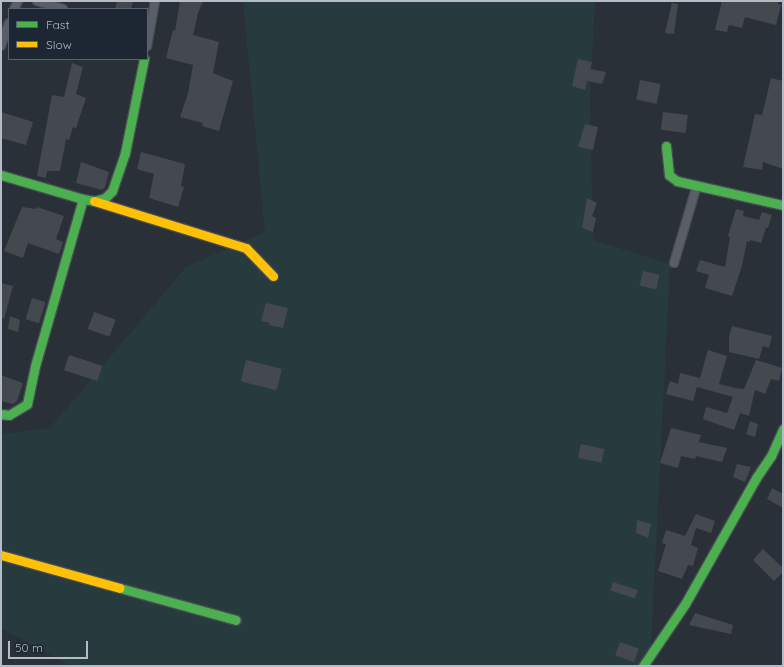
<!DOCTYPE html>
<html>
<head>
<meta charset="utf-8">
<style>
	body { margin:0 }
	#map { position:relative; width:784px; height:667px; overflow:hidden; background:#2a3038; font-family:Quicksand,sans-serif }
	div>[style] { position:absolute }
	.green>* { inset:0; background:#273a3e }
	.building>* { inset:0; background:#444950; transform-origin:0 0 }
	.roads { filter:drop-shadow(1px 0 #484c53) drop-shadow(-1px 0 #484c53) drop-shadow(0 1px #484c53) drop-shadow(0 -1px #484c53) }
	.street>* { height:8px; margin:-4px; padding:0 4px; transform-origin:4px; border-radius:4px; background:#5a5e66 }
	.fast>* { height:9px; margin:-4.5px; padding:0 4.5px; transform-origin:4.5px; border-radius:4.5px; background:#4caf50 }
	.slow>* { height:9px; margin:-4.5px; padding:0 4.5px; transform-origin:4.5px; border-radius:4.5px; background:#ffc107 }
	span { translate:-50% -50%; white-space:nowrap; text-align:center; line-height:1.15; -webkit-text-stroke:4px #1d2633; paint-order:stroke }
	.frame { position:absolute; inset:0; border:2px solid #b4bcc9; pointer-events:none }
	.legend { position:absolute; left:8px; top:8px; width:140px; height:52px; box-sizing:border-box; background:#1d2633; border:1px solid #59626f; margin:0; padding:5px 7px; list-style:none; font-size:12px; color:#b4bcc9 }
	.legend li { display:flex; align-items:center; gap:8px; height:20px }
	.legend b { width:20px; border:1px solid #59626f }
	.scale { position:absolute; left:8px; top:641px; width:80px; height:18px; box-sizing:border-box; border:2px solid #b4bcc9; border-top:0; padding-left:5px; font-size:12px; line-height:14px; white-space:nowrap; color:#b4bcc9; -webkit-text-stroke:3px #1d2633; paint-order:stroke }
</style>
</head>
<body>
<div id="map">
	<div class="green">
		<div style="clip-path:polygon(243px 1px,595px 1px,590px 96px,593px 240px,670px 264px,650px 666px,71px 666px,1px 628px,1px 434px,50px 428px,186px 267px,265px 232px)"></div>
	</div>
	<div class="building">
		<div style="clip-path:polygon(117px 1px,133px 1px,131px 9px,115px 9px)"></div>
		<div style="clip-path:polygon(180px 1px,203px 1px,198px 13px,193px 35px,219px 42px,213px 73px,233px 81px,219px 131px,202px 126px,203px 123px,180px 117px,188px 93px,193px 65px,166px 58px,173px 30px,175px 31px)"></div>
		<div style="clip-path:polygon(722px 1px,779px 1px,778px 4px,781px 5px,776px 25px,745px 17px,742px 28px,729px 25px,727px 32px,715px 30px)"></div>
		<div style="clip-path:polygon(672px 3px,678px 4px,674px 34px,665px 33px)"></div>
		<div style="clip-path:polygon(578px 59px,592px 62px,590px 69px,606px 72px,602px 84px,587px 81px,585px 90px,572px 86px)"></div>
		<div style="clip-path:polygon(72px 63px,83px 67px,76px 94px,86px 98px,76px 128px,73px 127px,69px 140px,66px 139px,60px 171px,47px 171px,46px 178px,37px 176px,52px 95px,64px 97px)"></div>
		<div style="clip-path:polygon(771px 78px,783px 81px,783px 169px,763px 162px,762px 170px,743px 167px,755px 114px,762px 115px)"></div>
		<div style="left:640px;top:80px;width:21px;height:20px;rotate:11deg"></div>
		<div style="clip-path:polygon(1px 112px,33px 122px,26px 145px,1px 138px)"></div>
		<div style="left:663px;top:112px;width:25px;height:18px;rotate:7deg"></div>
		<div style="clip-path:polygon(585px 124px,598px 127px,593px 150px,578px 147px)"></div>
		<div style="clip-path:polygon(141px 152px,185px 164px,181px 186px,184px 187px,178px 207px,149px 198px,154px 174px,137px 169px)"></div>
		<div style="clip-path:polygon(81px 162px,109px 172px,105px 187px,102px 190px,76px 183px)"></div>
		<div style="clip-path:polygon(587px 198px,597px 203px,592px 216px,596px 218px,593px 232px,582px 228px)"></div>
		<div style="clip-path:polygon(22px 207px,36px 209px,37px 207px,64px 216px,56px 239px,63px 242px,59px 254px,28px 243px,23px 258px,4px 251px)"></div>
		<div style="clip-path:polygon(736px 209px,744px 211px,743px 216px,759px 220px,762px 212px,772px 215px,768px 228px,766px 228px,761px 243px,750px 240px,750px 242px,747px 241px,742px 266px,732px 296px,705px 288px,709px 275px,696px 271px,700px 260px,725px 267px,730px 237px,728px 236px)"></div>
		<div style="left:643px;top:271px;width:17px;height:15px;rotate:13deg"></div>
		<div style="clip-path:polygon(1px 283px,13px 286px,4px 319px,1px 318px)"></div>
		<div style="left:32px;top:298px;width:14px;height:22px;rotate:17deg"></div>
		<div style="clip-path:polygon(266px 303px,288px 308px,283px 328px,269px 325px,270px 323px,261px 321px)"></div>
		<div style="left:94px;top:312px;width:23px;height:18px;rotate:20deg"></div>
		<div style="clip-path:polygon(10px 316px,20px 320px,18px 332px,8px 329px)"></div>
		<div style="clip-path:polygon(732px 326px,772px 336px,769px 348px,763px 346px,759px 359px,729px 352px,729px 337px)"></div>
		<div style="clip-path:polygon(708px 350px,727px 356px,719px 384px,735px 388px,744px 389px,756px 360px,782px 368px,779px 381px,771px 379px,765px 394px,755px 390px,749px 416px,740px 413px,734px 430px,703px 419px,706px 407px,727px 413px,733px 397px,697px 387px,693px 401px,666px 394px,670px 381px,678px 384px,680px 373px,700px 378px)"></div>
		<div style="left:69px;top:355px;width:35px;height:16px;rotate:18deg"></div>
		<div style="left:246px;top:360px;width:37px;height:22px;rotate:14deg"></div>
		<div style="clip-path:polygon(1px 375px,23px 383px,17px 401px,13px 404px,1px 401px)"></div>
		<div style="clip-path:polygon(750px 421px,758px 424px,755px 437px,746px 434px)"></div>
		<div style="clip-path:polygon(671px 428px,701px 435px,699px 442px,727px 448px,722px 462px,696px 456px,695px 459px,681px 456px,678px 468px,660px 463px)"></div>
		<div style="left:581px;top:444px;width:24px;height:14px;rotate:12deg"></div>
		<div style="clip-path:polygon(737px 464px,751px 467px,745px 482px,733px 477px)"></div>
		<div style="clip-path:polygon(772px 488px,783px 494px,783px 508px,767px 499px)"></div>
		<div style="clip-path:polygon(696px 514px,715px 521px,711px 533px,696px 528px,691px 545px,698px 548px,693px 566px,688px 565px,682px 579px,658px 571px,666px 544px,662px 543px,666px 530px,685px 536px)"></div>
		<div style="clip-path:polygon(637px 520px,651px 524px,648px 538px,636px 533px)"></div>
		<div style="clip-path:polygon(763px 549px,783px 568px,783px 572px,774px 581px,753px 560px)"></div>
		<div style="left:613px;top:582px;width:26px;height:9px;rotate:18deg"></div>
		<div style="clip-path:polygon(695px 613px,733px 625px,731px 634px,689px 625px)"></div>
		<div style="left:620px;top:642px;width:20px;height:14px;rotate:20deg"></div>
	</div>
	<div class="roads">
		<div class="street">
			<div style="left:37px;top:1px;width:27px;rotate:17deg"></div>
			<div style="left:14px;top:9px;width:9px;rotate:-63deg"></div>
			<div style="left:1px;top:46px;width:24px;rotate:-71deg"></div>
			<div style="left:147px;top:46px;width:46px;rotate:-79.9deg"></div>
			<div style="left:674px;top:263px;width:81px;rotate:-73.6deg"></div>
		</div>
		<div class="fast">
			<div style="left:666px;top:146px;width:29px;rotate:84deg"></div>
			<div style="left:669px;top:175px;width:10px;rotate:37deg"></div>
			<div style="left:677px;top:181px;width:109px;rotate:12.8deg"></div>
			<div style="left:1px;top:175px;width:85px;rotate:16.3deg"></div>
			<div style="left:83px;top:199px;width:11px;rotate:10deg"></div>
			<div style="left:94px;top:201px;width:11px;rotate:-15deg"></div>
			<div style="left:105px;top:198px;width:10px;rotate:-45deg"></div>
			<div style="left:112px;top:191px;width:40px;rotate:-71.1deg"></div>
			<div style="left:125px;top:153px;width:96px;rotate:-78.6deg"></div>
			<div style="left:1px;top:414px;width:8px;rotate:7deg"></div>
			<div style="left:9px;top:415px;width:21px;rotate:-31deg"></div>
			<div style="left:27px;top:404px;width:39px;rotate:-78deg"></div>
			<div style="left:35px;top:366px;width:174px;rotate:-74deg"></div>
			<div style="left:120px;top:588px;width:120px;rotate:15.4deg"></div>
			<div style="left:643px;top:666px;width:75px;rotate:-55.9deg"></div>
			<div style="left:685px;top:604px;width:145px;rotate:-60.6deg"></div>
			<div style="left:756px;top:478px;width:27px;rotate:-56deg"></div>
			<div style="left:771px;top:456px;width:30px;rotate:-66deg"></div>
		</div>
		<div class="slow">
			<div style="left:94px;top:201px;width:159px;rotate:17.2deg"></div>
			<div style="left:246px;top:248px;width:39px;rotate:46deg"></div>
			<div style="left:1px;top:555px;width:123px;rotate:15.5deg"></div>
		</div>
	</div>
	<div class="frame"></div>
	<ul class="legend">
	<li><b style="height:5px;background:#4caf50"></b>Fast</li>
	<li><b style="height:5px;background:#ffc107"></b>Slow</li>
	</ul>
	<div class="scale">50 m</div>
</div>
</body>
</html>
